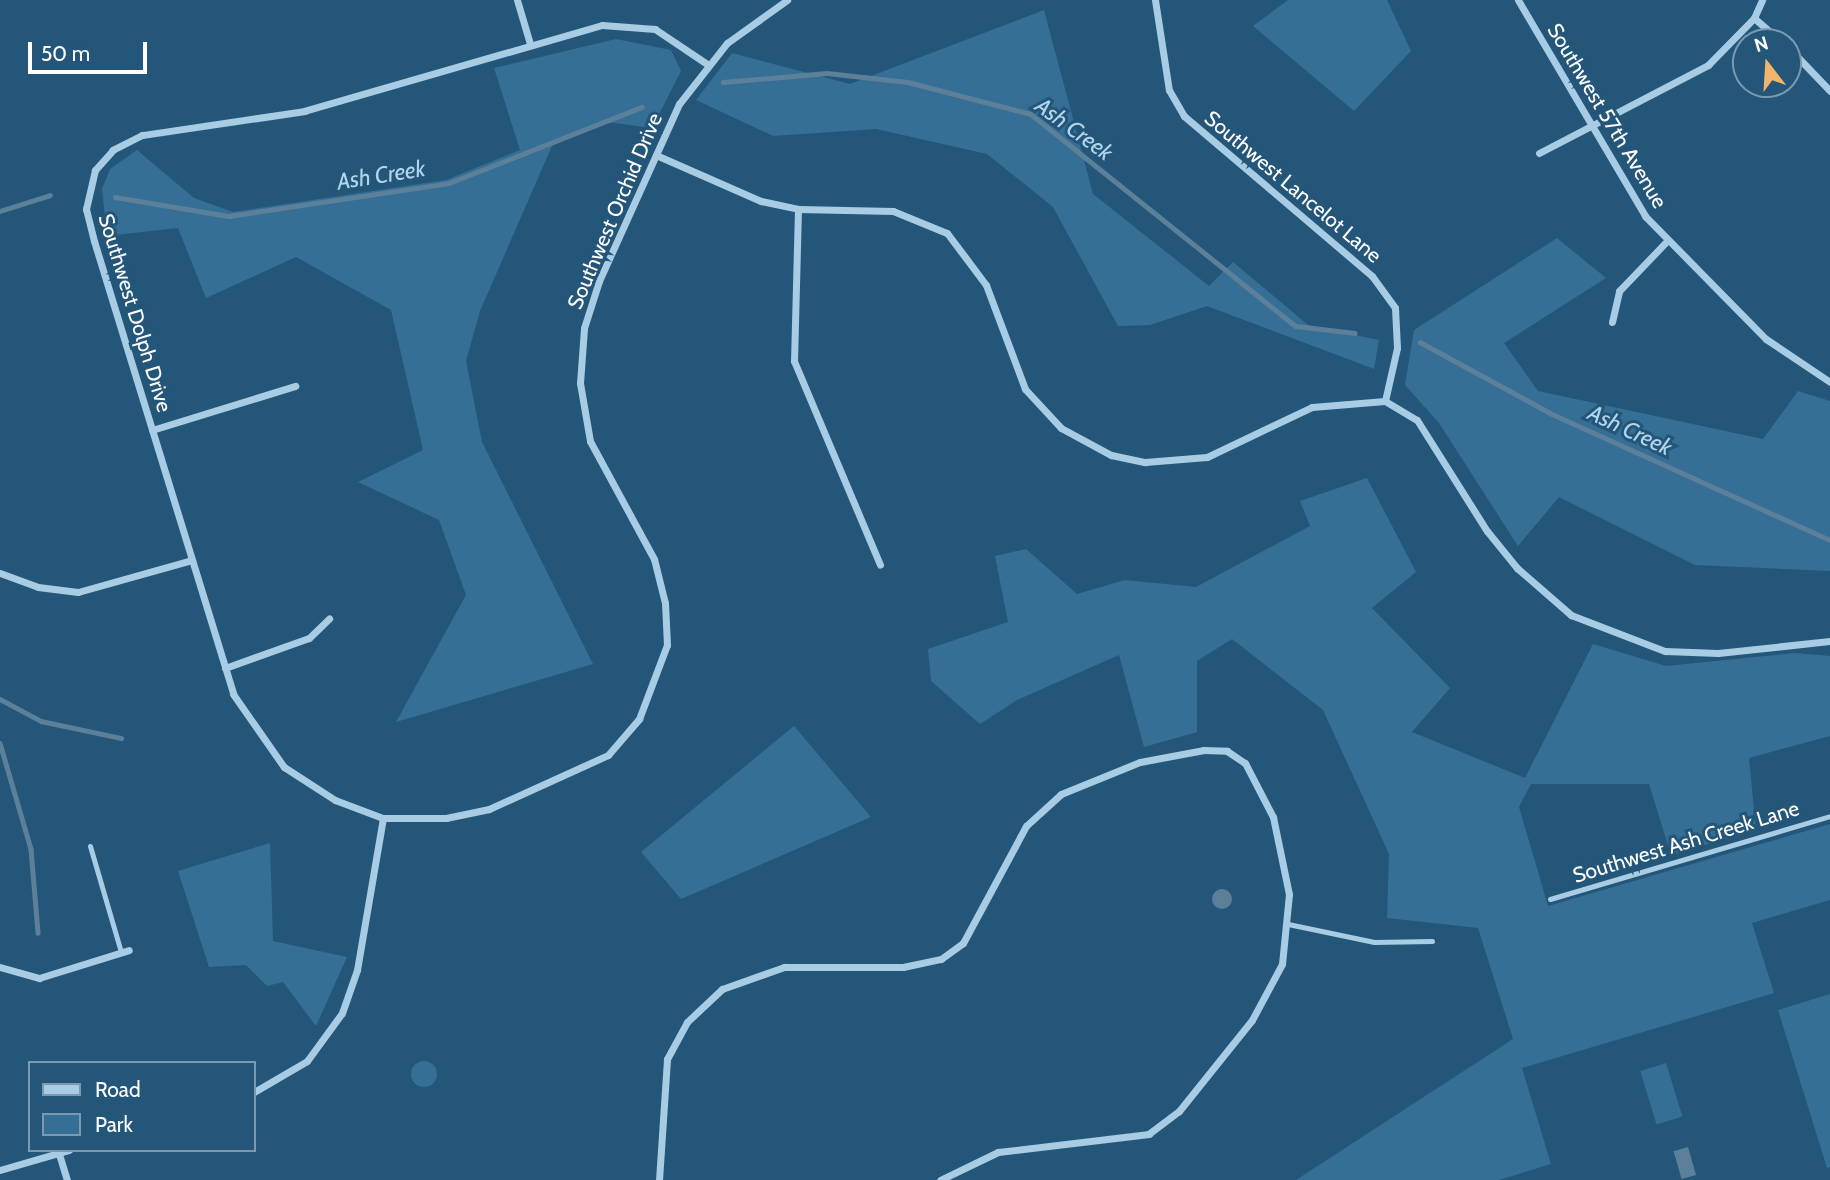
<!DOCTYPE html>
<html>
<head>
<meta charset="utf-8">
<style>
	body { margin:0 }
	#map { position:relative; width:1830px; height:1180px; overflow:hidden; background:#24567a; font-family:Cabin,sans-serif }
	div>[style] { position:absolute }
	.green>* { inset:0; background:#356f95; transform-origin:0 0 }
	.round { border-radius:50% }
	.water>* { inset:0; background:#5c809a; transform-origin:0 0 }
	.stream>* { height:4.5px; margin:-2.25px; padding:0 2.25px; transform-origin:2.25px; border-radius:2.25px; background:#5c809a }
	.lane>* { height:5px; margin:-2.5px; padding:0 2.5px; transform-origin:2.5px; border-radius:2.5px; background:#a7cce4 }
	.street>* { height:7px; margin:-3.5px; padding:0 3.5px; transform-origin:3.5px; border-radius:3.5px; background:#a7cce4 }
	span { translate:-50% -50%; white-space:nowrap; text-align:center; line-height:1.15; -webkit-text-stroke:6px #24567a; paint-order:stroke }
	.street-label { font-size:21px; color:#fff }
	.water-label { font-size:23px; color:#b2d5ec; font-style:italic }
	.legend { position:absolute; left:28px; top:1061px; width:228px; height:91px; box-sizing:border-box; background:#24567a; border:2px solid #7c9aaf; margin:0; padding:9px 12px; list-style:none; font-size:21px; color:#fff }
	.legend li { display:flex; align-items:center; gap:14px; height:35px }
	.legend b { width:35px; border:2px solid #7c9aaf }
	.north { position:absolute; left:1732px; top:28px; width:70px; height:70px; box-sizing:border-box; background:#24567a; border:2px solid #7c9aaf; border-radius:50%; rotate:343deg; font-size:19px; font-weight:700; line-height:28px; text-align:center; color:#fff }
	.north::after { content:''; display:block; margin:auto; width:24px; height:32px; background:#eeb56b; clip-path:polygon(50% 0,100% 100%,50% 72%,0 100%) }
	.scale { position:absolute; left:28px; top:42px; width:119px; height:32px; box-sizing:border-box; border:4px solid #fff; border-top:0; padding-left:9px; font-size:21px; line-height:24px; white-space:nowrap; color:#fff; -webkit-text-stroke:5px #24567a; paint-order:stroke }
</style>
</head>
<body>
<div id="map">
	<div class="green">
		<div style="clip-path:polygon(1288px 0,1387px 0,1411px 51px,1354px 111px,1253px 26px)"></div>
		<div style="clip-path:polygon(1044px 10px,1093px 194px,1209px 286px,1233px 262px,1308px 325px,1379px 340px,1374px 369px,1207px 306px,1150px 325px,1118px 326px,1053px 207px,987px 154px,876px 129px,773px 136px,696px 100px,732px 53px,850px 84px)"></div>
		<div style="clip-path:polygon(616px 39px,671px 50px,681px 71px,652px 128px,600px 121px,552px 146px,480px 311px,466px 361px,482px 442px,593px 664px,396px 722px,466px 595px,439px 520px,358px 482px,423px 450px,391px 310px,296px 257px,206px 298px,178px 228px,107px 236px,102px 189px,110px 169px,137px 150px,194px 198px,233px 212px,446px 180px,520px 150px,494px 68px)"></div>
		<div style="clip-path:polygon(1557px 238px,1606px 278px,1504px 343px,1538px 391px,1763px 439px,1798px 391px,1830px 401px,1830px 571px,1695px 565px,1559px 497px,1518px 546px,1439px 423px,1405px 385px,1414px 330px)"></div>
		<div style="clip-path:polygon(1367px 478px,1416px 572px,1372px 608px,1450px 688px,1412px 732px,1525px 778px,1593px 644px,1666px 666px,1794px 653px,1830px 656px,1830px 736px,1749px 758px,1756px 830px,1671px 855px,1649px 784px,1531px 784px,1519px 807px,1548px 906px,1830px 824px,1830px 900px,1752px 923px,1774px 993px,1522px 1068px,1551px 1164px,1499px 1180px,1296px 1180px,1513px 1039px,1478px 928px,1387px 918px,1389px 854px,1323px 710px,1232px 639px,1197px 661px,1197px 732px,1144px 747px,1119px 655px,1017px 700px,980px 724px,931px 681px,928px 649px,1008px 622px,995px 556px,1026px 549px,1077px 594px,1125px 580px,1196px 587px,1310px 526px,1300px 501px)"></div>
		<div style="clip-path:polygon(794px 726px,871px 817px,681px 899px,641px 852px)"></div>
		<div style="clip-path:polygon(270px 843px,273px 941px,347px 957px,316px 1026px,283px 982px,267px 986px,246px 965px,209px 967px,178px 871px)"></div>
		<div style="clip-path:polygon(1830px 994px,1830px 1167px,1827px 1168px,1778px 1010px)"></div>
		<div class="round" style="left:411px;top:1061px;width:26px;height:26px"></div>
		<div style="left:1666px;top:1063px;width:56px;height:27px;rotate:73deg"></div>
	</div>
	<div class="water">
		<div class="round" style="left:1212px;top:889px;width:20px;height:20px"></div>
		<div style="left:1688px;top:1147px;width:29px;height:15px;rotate:74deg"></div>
	</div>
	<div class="stream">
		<div style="left:723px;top:82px;width:104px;rotate:-4.9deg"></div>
		<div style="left:827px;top:73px;width:81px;rotate:6.3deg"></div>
		<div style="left:908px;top:82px;width:127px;rotate:14.6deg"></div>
		<div style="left:1031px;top:114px;width:339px;rotate:38.7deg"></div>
		<div style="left:1296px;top:326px;width:59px;rotate:6.8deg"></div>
		<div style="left:115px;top:197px;width:116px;rotate:9.5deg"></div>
		<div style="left:229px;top:216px;width:222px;rotate:-8.5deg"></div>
		<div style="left:449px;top:183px;width:207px;rotate:-21.5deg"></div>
		<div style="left:0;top:211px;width:52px;rotate:-17.7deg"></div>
		<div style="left:1420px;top:342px;width:148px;rotate:28.6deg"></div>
		<div style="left:1550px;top:413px;width:307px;rotate:24.4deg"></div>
		<div style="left:0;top:699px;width:47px;rotate:28.2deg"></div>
		<div style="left:41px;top:721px;width:82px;rotate:12deg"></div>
		<div style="left:0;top:743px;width:110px;rotate:73.7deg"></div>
		<div style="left:31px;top:849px;width:84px;rotate:85.2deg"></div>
	</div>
	<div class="lane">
		<div style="left:90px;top:846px;width:110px;rotate:73.7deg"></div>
		<div style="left:1550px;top:899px;width:292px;rotate:-16.5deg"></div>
		<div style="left:1288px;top:924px;width:88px;rotate:11.8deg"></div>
		<div style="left:1374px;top:942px;width:58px;rotate:-1deg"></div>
	</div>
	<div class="street">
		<div style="left:517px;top:0;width:46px;rotate:73.5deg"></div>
		<div style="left:1155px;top:0;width:91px;rotate:81.2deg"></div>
		<div style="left:1169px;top:90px;width:30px;rotate:60deg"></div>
		<div style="left:1184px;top:116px;width:247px;rotate:40.4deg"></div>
		<div style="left:1372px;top:276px;width:39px;rotate:54deg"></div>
		<div style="left:1395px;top:308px;width:40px;rotate:87.1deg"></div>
		<div style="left:1397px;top:348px;width:54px;rotate:102.8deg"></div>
		<div style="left:1518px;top:0;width:251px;rotate:59.5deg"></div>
		<div style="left:1645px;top:216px;width:173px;rotate:45.5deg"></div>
		<div style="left:1766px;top:339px;width:77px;rotate:33.9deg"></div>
		<div style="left:1754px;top:18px;width:37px;rotate:41deg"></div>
		<div style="left:1788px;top:47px;width:61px;rotate:46.3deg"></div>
		<div style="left:707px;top:64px;width:63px;rotate:-146.1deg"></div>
		<div style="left:655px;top:29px;width:53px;rotate:-175.7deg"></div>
		<div style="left:602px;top:25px;width:309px;rotate:163.9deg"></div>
		<div style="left:305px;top:111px;width:165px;rotate:171.6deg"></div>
		<div style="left:142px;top:135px;width:33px;rotate:153deg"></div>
		<div style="left:113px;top:150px;width:27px;rotate:132deg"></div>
		<div style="left:95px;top:170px;width:40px;rotate:103deg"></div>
		<div style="left:86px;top:209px;width:33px;rotate:76deg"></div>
		<div style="left:94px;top:241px;width:474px;rotate:72.9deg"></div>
		<div style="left:233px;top:694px;width:89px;rotate:55.1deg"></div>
		<div style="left:284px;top:767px;width:61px;rotate:32.9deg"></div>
		<div style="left:335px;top:800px;width:51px;rotate:20.6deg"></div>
		<div style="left:383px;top:818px;width:63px"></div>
		<div style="left:446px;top:818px;width:44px;rotate:-11.8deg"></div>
		<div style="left:489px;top:809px;width:131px;rotate:-24.4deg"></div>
		<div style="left:608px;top:755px;width:48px;rotate:-49.3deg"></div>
		<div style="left:639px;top:719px;width:79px;rotate:-69.3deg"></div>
		<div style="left:667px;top:645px;width:42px;rotate:-92.7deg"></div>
		<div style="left:665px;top:603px;width:45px;rotate:-104deg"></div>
		<div style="left:654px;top:559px;width:134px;rotate:-118.5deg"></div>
		<div style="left:590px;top:441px;width:59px;rotate:-99.8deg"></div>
		<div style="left:580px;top:383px;width:55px;rotate:-85.8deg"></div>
		<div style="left:584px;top:328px;width:49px;rotate:-72.3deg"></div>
		<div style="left:599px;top:281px;width:194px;rotate:-65.7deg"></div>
		<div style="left:679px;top:104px;width:78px;rotate:-51.8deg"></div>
		<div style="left:727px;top:43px;width:74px;rotate:-35.6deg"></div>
		<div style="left:1539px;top:153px;width:191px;rotate:-27.5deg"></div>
		<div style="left:1708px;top:65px;width:66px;rotate:-45.6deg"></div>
		<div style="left:1754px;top:18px;width:20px;rotate:-66deg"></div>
		<div style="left:656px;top:155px;width:115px;rotate:23.7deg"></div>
		<div style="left:761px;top:201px;width:38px;rotate:12deg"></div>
		<div style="left:798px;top:209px;width:95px;rotate:1.2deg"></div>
		<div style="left:893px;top:211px;width:58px;rotate:22.2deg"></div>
		<div style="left:947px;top:233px;width:65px;rotate:53.1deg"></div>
		<div style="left:986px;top:285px;width:111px;rotate:69.4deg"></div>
		<div style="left:1025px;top:389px;width:53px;rotate:47.3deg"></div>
		<div style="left:1061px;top:428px;width:57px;rotate:28.4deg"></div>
		<div style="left:1111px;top:455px;width:35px;rotate:12deg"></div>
		<div style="left:1145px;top:462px;width:62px;rotate:-4.6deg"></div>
		<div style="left:1207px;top:457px;width:116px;rotate:-25.5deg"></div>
		<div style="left:1312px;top:407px;width:73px;rotate:-4.7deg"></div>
		<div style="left:1385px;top:401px;width:37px;rotate:31deg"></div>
		<div style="left:1417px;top:420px;width:131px;rotate:57.8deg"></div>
		<div style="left:1487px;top:531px;width:48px;rotate:51deg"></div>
		<div style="left:1517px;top:568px;width:72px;rotate:41deg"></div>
		<div style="left:1571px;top:615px;width:101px;rotate:21deg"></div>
		<div style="left:1665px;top:651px;width:53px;rotate:2.2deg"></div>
		<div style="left:1718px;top:653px;width:113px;rotate:-6.1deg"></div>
		<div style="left:798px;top:209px;width:152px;rotate:91.5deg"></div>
		<div style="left:794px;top:361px;width:221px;rotate:67.1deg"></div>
		<div style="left:1612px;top:322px;width:32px;rotate:-77deg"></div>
		<div style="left:1619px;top:291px;width:69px;rotate:-46.2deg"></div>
		<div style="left:152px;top:430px;width:150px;rotate:-17.1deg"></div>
		<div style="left:0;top:573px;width:40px;rotate:20.2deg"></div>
		<div style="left:38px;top:587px;width:40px;rotate:7.1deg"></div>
		<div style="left:78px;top:592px;width:118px;rotate:-15.7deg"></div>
		<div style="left:225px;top:668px;width:89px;rotate:-19.7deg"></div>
		<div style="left:309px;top:638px;width:28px;rotate:-44deg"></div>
		<div style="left:0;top:967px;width:41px;rotate:15.8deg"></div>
		<div style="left:39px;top:978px;width:94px;rotate:-17.3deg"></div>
		<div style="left:254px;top:1092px;width:61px;rotate:-30.3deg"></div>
		<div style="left:307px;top:1061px;width:59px;rotate:-53.9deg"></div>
		<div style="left:342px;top:1013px;width:46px;rotate:-70.8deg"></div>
		<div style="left:357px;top:970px;width:154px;rotate:-80.3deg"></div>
		<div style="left:59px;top:1154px;width:27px;rotate:73deg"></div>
		<div style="left:0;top:1170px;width:72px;rotate:-16.2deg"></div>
		<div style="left:659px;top:1180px;width:121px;rotate:-86.2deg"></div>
		<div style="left:667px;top:1059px;width:42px;rotate:-61.6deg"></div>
		<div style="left:687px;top:1022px;width:48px;rotate:-43.3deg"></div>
		<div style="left:722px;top:989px;width:66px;rotate:-19.5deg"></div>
		<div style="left:784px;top:967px;width:119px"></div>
		<div style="left:903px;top:967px;width:39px;rotate:-12deg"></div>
		<div style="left:941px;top:959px;width:27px;rotate:-36deg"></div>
		<div style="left:963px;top:943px;width:133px;rotate:-61.7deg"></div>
		<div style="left:1026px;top:826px;width:47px;rotate:-42.4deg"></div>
		<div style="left:1061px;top:794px;width:85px;rotate:-22.1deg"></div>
		<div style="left:1140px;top:762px;width:65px;rotate:-10.6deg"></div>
		<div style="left:1204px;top:750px;width:23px;rotate:2deg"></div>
		<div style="left:1227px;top:751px;width:22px;rotate:34deg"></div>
		<div style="left:1245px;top:763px;width:61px;rotate:62.6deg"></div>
		<div style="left:1273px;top:817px;width:79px;rotate:78.3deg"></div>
		<div style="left:1289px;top:894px;width:70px;rotate:95.7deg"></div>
		<div style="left:1282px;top:964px;width:64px;rotate:118.2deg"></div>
		<div style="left:1252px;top:1020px;width:117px;rotate:128.7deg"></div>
		<div style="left:1179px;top:1111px;width:38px;rotate:143deg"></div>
		<div style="left:1149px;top:1134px;width:152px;rotate:173.2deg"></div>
		<div style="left:998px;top:1152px;width:64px;rotate:154.2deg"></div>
	</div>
	<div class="street-label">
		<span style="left:1607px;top:116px;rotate:59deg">Southwest 57th Avenue</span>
		<span style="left:1293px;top:187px;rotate:40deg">Southwest Lancelot Lane</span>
		<span style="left:615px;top:211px;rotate:-67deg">Southwest Orchid Drive</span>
		<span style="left:135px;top:313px;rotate:73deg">Southwest Dolph Drive</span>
		<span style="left:1686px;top:842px;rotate:-17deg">Southwest Ash Creek Lane</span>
	</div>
	<div class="water-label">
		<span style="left:1074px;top:129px;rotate:36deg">Ash Creek</span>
		<span style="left:381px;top:175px;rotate:-9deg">Ash Creek</span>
		<span style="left:1630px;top:430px;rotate:25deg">Ash Creek</span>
	</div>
	<ul class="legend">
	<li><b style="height:9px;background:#a7cce4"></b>Road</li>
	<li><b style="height:19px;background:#356f95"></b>Park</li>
	</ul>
	<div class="north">N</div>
	<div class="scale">50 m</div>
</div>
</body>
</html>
